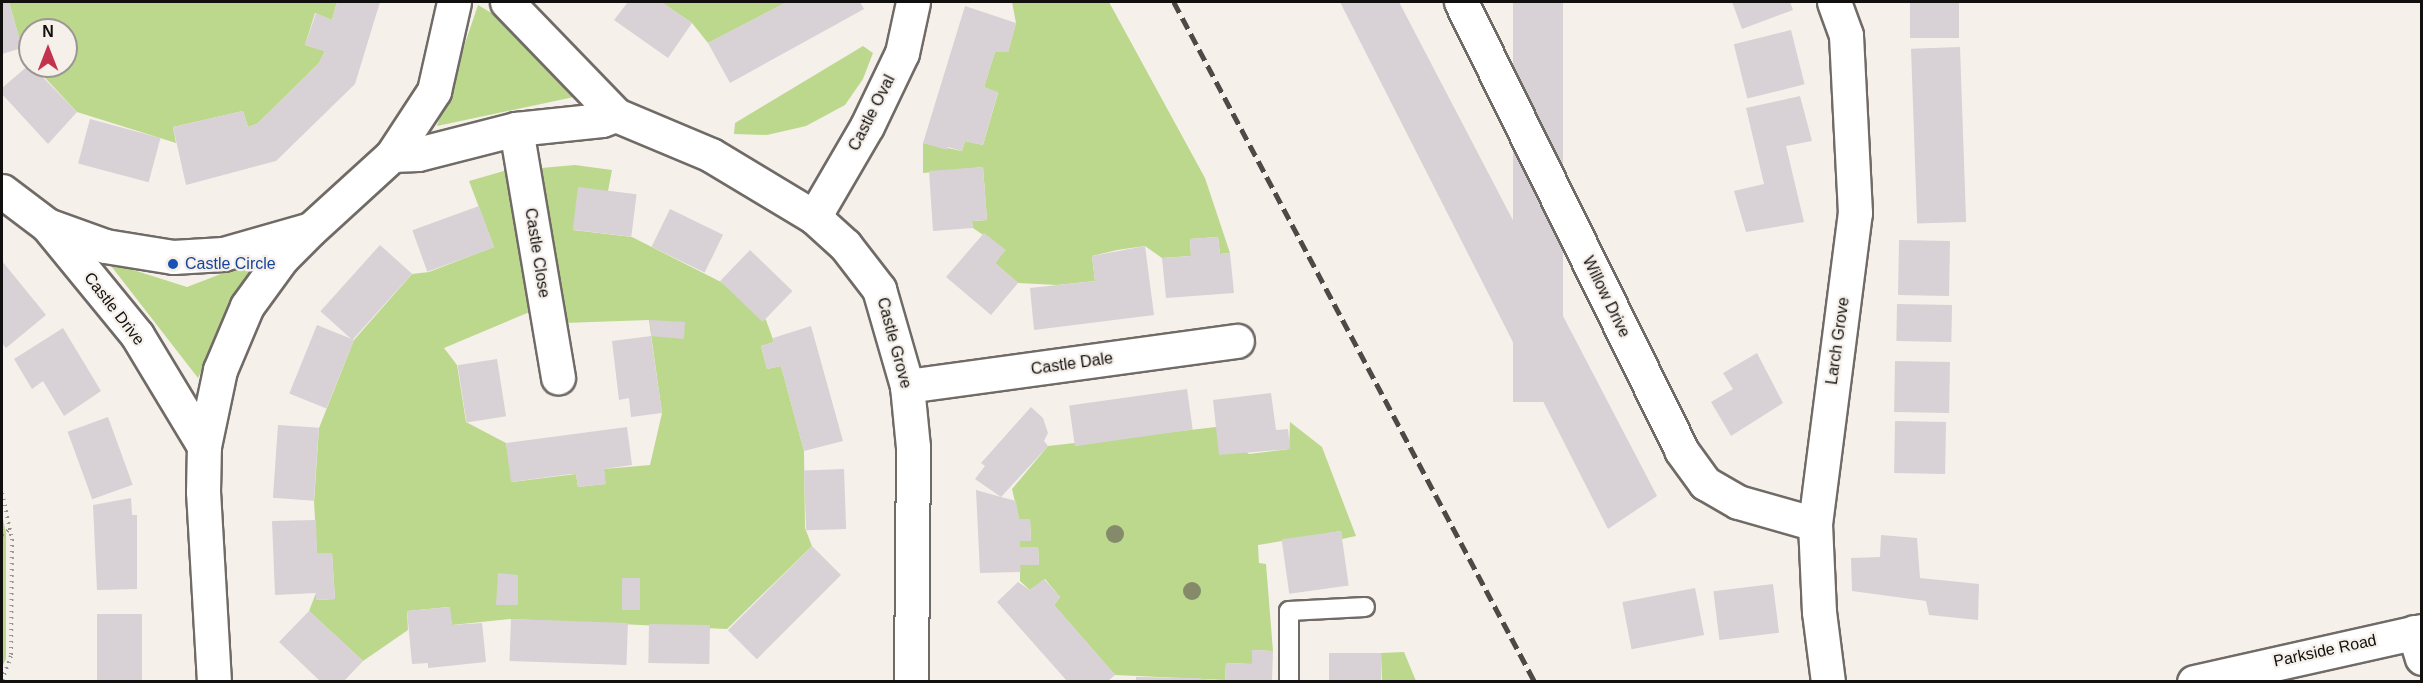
<!DOCTYPE html>
<html>
<head>
<meta charset="utf-8">
<style>
	body { margin:0 }
	#map { position:relative; width:2423px; height:683px; overflow:hidden; background:#f6f0eb; font-family:Helvetica,sans-serif }
	div>[style] { position:absolute }
	.green>* { inset:0; background:#bcd88d }
	.building>* { inset:0; background:#d8d1d6; transform-origin:0 0 }
	.path>* { height:4px; margin-top:-2px; transform-origin:0; background:repeating-linear-gradient(90deg,#999591 0 1.5px,transparent 0 6px) }
	.roads { filter:drop-shadow(2px 0 #716b67) drop-shadow(-2px 0 #716b67) drop-shadow(0 2px #716b67) drop-shadow(0 -2px #716b67) }
	.service>* { height:18px; margin:-9px; padding:0 9px; transform-origin:9px; border-radius:9px; background:#fff }
	.minor>* { height:33px; margin:-16.5px; padding:0 16.5px; transform-origin:16.5px; border-radius:16.5px; background:#fff }
	.tertiary>* { height:33px; margin:-16.5px; padding:0 16.5px; transform-origin:16.5px; border-radius:16.5px; background:#fff }
	.rail>* { height:4.5px; margin-top:-2.25px; transform-origin:0; background:repeating-linear-gradient(90deg,#4c4946 0 12px,transparent 0 18px) }
	.trees>* { width:18px; height:18px; margin:-9px; border-radius:50%; background:#858b6a }
	.dots>* { width:16px; height:16px; translate:-50% -50%; box-sizing:border-box; border:3px solid #f6f0eb; border-radius:50% }
	span { translate:-50% -50%; white-space:nowrap; text-align:center; line-height:1.15; -webkit-text-stroke:4.5px #f6f0eb; paint-order:stroke }
	.street-label { font-size:16px; color:#12100e }
	.transit-label { font-size:16px; color:#164399 }
	.left { translate:0 -50%; text-align:left }
	.frame { position:absolute; inset:0; border:3px solid #12100e; pointer-events:none }
	.north { position:absolute; left:18px; top:18px; width:60px; height:60px; box-sizing:border-box; background:#f6f0eb; border:2px solid #9b9693; border-radius:50%; rotate:0deg; font-size:16px; font-weight:700; line-height:24px; text-align:center; color:#12100e }
	.north::after { content:''; display:block; margin:auto; width:21px; height:27px; background:#c4334e; clip-path:polygon(50% 0,100% 100%,50% 72%,0 100%) }
</style>
</head>
<body>
<div id="map">
	<div class="green">
		<div style="clip-path:polygon(9px 2px,337px 2px,332px 20px,315px 13px,305px 45px,325px 51px,319px 63px,257px 124px,248px 127px,243px 111px,173px 127px,176px 143px,77px 112px,34px 66px,66px 66px,66px 30px,30px 30px,30px 60px,22px 48px)"></div>
		<div style="clip-path:polygon(661px 2px,787px 2px,708px 43px,692px 23px)"></div>
		<div style="clip-path:polygon(1012px 2px,1109px 2px,1205px 178px,1230px 253px,1220px 254px,1218px 237px,1190px 239px,1191px 256px,1162px 258px,1145px 246px,1117px 250px,1092px 256px,1095px 281px,1057px 285px,1018px 283px,995px 263px,1005px 250px,973px 228px,972px 221px,987px 220px,983px 167px,923px 173px,923px 143px,962px 151px,965px 141px,983px 145px,998px 93px,984px 87px,995px 52px,1008px 52px,1016px 23px)"></div>
		<div style="clip-path:polygon(478px 5px,500px 18px,574px 97px,437px 126px)"></div>
		<div style="clip-path:polygon(863px 46px,873px 53px,863px 79px,845px 105px,806px 126px,767px 135px,734px 134px,735px 123px)"></div>
		<div style="clip-path:polygon(575px 165px,612px 170px,608px 191px,573px 230px,632px 237px,721px 282px,766px 320px,774px 342px,761px 346px,767px 369px,781px 366px,804px 451px,805px 528px,812px 546px,727px 629px,511px 619px,452px 625px,449px 607px,407px 611px,408px 630px,363px 661px,309px 611px,316px 593px,317px 600px,335px 599px,332px 553px,317px 553px,314px 502px,319px 428px,354px 340px,412px 274px,429px 272px,494px 247px,469px 181px,511px 169px,532px 311px,444px 348px,457px 365px,466px 422px,506px 443px,512px 482px,576px 474px,578px 487px,605px 484px,604px 469px,650px 465px,662px 413px,649px 320px,564px 323px,541px 168px)"></div>
		<div style="clip-path:polygon(257px 260px,198px 378px,108px 262px,187px 287px)"></div>
		<div style="clip-path:polygon(1290px 422px,1322px 447px,1356px 536px,1342px 539px,1341px 531px,1258px 545px,1259px 563px,1266px 564px,1273px 651px,1252px 650px,1252px 664px,1226px 663px,1225px 680px,1115px 675px,1054px 605px,1060px 597px,1045px 579px,1030px 590px,1020px 581px,1020px 565px,1039px 565px,1038px 547px,1020px 547px,1020px 541px,1031px 541px,1030px 519px,1019px 519px,1012px 489px,1048px 446px,1216px 427px,1249px 454px,1289px 449px)"></div>
		<div style="clip-path:polygon(2px 514px,6px 533px,6px 659px,2px 667px)"></div>
		<div style="clip-path:polygon(1404px 652px,1416px 681px,1382px 681px,1381px 653px)"></div>
	</div>
	<div class="building">
		<div style="clip-path:polygon(2px 2px,9px 2px,22px 48px,2px 54px)"></div>
		<div style="clip-path:polygon(337px 2px,380px 2px,355px 84px,276px 161px,186px 185px,173px 127px,243px 111px,248px 127px,257px 124px,319px 63px,325px 51px,305px 45px,316px 13px,332px 20px)"></div>
		<div style="clip-path:polygon(628px 2px,661px 2px,692px 23px,668px 58px,614px 20px)"></div>
		<div style="clip-path:polygon(787px 2px,860px 2px,864px 9px,730px 83px,708px 43px)"></div>
		<div style="clip-path:polygon(1340px 2px,1399px 2px,1657px 496px,1608px 529px)"></div>
		<div style="left:1513px;top:2px;width:50px;height:400px"></div>
		<div style="clip-path:polygon(1732px 2px,1790px 2px,1793px 10px,1742px 29px)"></div>
		<div style="left:1910px;top:2px;width:49px;height:36px"></div>
		<div style="clip-path:polygon(965px 6px,1016px 23px,1008px 52px,995px 52px,984px 87px,998px 92px,983px 145px,965px 141px,962px 151px,948px 147px,947px 150px,923px 143px)"></div>
		<div style="left:1791px;top:30px;width:56px;height:59px;rotate:76deg"></div>
		<div style="left:1960px;top:47px;width:175px;height:49px;rotate:88deg"></div>
		<div style="clip-path:polygon(30px 64px,77px 112px,48px 144px,2px 94px,2px 88px)"></div>
		<div style="clip-path:polygon(1800px 96px,1812px 141px,1786px 146px,1804px 222px,1746px 232px,1734px 191px,1764px 184px,1746px 108px)"></div>
		<div style="left:90px;top:119px;width:73px;height:46px;rotate:15deg"></div>
		<div style="clip-path:polygon(983px 167px,987px 220px,972px 221px,973px 228px,933px 231px,929px 171px)"></div>
		<div style="left:578px;top:187px;width:59px;height:43px;rotate:7deg"></div>
		<div style="left:479px;top:206px;width:44px;height:71px;rotate:70deg"></div>
		<div style="left:670px;top:209px;width:59px;height:42px;rotate:26deg"></div>
		<div style="clip-path:polygon(984px 233px,1006px 250px,995px 263px,1018px 283px,991px 315px,946px 277px)"></div>
		<div style="clip-path:polygon(1218px 237px,1220px 254px,1230px 253px,1234px 293px,1166px 298px,1162px 258px,1191px 256px,1190px 239px)"></div>
		<div style="left:1899px;top:240px;width:51px;height:55px;rotate:1deg"></div>
		<div style="left:380px;top:245px;width:43px;height:89px;rotate:42deg"></div>
		<div style="clip-path:polygon(1145px 246px,1154px 315px,1034px 330px,1030px 288px,1095px 281px,1092px 256px)"></div>
		<div style="left:750px;top:250px;width:59px;height:43px;rotate:44deg"></div>
		<div style="clip-path:polygon(2px 261px,46px 315px,6px 348px,2px 343px)"></div>
		<div style="left:1897px;top:304px;width:55px;height:37px;rotate:1deg"></div>
		<div style="clip-path:polygon(650px 320px,685px 322px,684px 339px,651px 336px,662px 413px,631px 417px,629px 398px,619px 400px,612px 341px,651px 336px)"></div>
		<div style="left:317px;top:325px;width:40px;height:74px;rotate:22deg"></div>
		<div style="clip-path:polygon(811px 326px,843px 441px,804px 451px,781px 366px,767px 369px,761px 346px,774px 342px,773px 338px)"></div>
		<div style="clip-path:polygon(63px 328px,101px 391px,64px 416px,43px 381px,32px 389px,14px 359px)"></div>
		<div style="clip-path:polygon(1757px 353px,1783px 403px,1731px 436px,1711px 402px,1733px 389px,1723px 373px)"></div>
		<div style="left:497px;top:359px;width:58px;height:40px;rotate:81deg"></div>
		<div style="left:1895px;top:361px;width:55px;height:51px;rotate:1deg"></div>
		<div style="left:1187px;top:389px;width:41px;height:119px;rotate:82deg"></div>
		<div style="clip-path:polygon(1271px 393px,1276px 430px,1288px 429px,1290px 449px,1219px 455px,1213px 400px)"></div>
		<div style="clip-path:polygon(1031px 407px,1043px 418px,1048px 433px,1044px 441px,1048px 446px,1001px 497px,1016px 501px,1019px 519px,1030px 519px,1031px 541px,1020px 541px,1020px 547px,1038px 547px,1039px 565px,1020px 565px,1021px 572px,980px 573px,976px 490px,1001px 497px,975px 479px,985px 466px,981px 463px)"></div>
		<div style="left:108px;top:417px;width:72px;height:43px;rotate:70deg"></div>
		<div style="left:1895px;top:421px;width:51px;height:52px;rotate:1deg"></div>
		<div style="left:278px;top:425px;width:41px;height:73px;rotate:4deg"></div>
		<div style="clip-path:polygon(627px 427px,632px 465px,604px 469px,606px 484px,578px 487px,576px 474px,571px 474px,511px 482px,506px 443px)"></div>
		<div style="left:844px;top:469px;width:60px;height:40px;rotate:88deg"></div>
		<div style="clip-path:polygon(131px 498px,132px 515px,137px 515px,137px 589px,97px 590px,93px 505px)"></div>
		<div style="clip-path:polygon(316px 520px,317px 553px,332px 553px,335px 599px,316px 600px,316px 593px,275px 595px,272px 521px)"></div>
		<div style="left:1341px;top:531px;width:55px;height:60px;rotate:82deg"></div>
		<div style="clip-path:polygon(1881px 535px,1917px 538px,1920px 578px,1979px 584px,1978px 620px,1929px 615px,1926px 601px,1852px 591px,1851px 558px,1880px 557px)"></div>
		<div style="left:812px;top:546px;width:41px;height:119px;rotate:45deg"></div>
		<div style="clip-path:polygon(498px 573px,518px 575px,518px 605px,496px 605px)"></div>
		<div style="left:622px;top:578px;width:18px;height:32px"></div>
		<div style="clip-path:polygon(1044px 579px,1060px 597px,1054px 605px,1115px 675px,1108px 681px,1067px 681px,997px 602px,1018px 582px,1030px 590px)"></div>
		<div style="left:1773px;top:584px;width:49px;height:60px;rotate:83deg"></div>
		<div style="left:1695px;top:588px;width:48px;height:74px;rotate:79deg"></div>
		<div style="clip-path:polygon(450px 607px,452px 625px,482px 623px,486px 662px,428px 668px,428px 663px,412px 664px,407px 611px)"></div>
		<div style="clip-path:polygon(309px 611px,363px 661px,344px 681px,320px 681px,279px 642px)"></div>
		<div style="left:97px;top:614px;width:45px;height:67px"></div>
		<div style="left:511px;top:619px;width:117px;height:42px;rotate:2deg"></div>
		<div style="left:649px;top:624px;width:61px;height:39px;rotate:1deg"></div>
		<div style="clip-path:polygon(1252px 650px,1273px 651px,1272px 681px,1225px 681px,1226px 663px,1252px 664px)"></div>
		<div style="left:1329px;top:653px;width:52px;height:28px"></div>
		<div style="clip-path:polygon(1136px 677px,1195px 678px,1224px 681px,1136px 681px)"></div>
	</div>
	<div class="path">
		<div style="left:2px;top:493px;width:47px;rotate:77.7deg"></div>
		<div style="left:12px;top:539px;width:117px;rotate:90.5deg"></div>
		<div style="left:11px;top:656px;width:27px;rotate:110deg"></div>
		<div style="left:2px;top:535px;width:10px;rotate:-37deg"></div>
	</div>
	<div class="roads">
		<div class="service">
			<div style="left:1289px;top:682px;width:71px;rotate:-90deg"></div>
			<div style="left:1289px;top:611px;width:76px;rotate:-3deg"></div>
		</div>
		<div class="minor">
			<div style="left:507px;top:2px;width:157px;rotate:46deg"></div>
			<div style="left:616px;top:115px;width:103px;rotate:22.8deg"></div>
			<div style="left:711px;top:155px;width:120px;rotate:31deg"></div>
			<div style="left:814px;top:217px;width:42px;rotate:42.1deg"></div>
			<div style="left:845px;top:245px;width:56px;rotate:52.3deg"></div>
			<div style="left:879px;top:289px;width:101px;rotate:73.9deg"></div>
			<div style="left:907px;top:386px;width:61px;rotate:84.4deg"></div>
			<div style="left:913px;top:447px;width:235px;rotate:90.5deg"></div>
			<div style="left:1461px;top:2px;width:499px;rotate:63.8deg"></div>
			<div style="left:1681px;top:450px;width:41px;rotate:54deg"></div>
			<div style="left:1705px;top:483px;width:38px;rotate:30deg"></div>
			<div style="left:1738px;top:502px;width:80px;rotate:15.9deg"></div>
			<div style="left:516px;top:129px;width:252px;rotate:80.4deg"></div>
			<div style="left:392px;top:155px;width:26px;rotate:-2deg"></div>
			<div style="left:418px;top:154px;width:101px;rotate:-14.3deg"></div>
			<div style="left:516px;top:129px;width:86px;rotate:-6deg"></div>
			<div style="left:602px;top:120px;width:15px;rotate:-20deg"></div>
			<div style="left:2px;top:191px;width:56px;rotate:37.1deg"></div>
			<div style="left:47px;top:225px;width:142px;rotate:50.7deg"></div>
			<div style="left:137px;top:335px;width:130px;rotate:58.9deg"></div>
			<div style="left:814px;top:217px;width:105px;rotate:-59.8deg"></div>
			<div style="left:867px;top:126px;width:81px;rotate:-64.4deg"></div>
			<div style="left:902px;top:53px;width:52px;rotate:-77.8deg"></div>
			<div style="left:47px;top:225px;width:62px;rotate:19.9deg"></div>
			<div style="left:105px;top:246px;width:69px;rotate:9.2deg"></div>
			<div style="left:173px;top:257px;width:50px;rotate:-3.4deg"></div>
			<div style="left:223px;top:254px;width:91px;rotate:-15.9deg"></div>
			<div style="left:311px;top:229px;width:110px;rotate:-42.4deg"></div>
			<div style="left:392px;top:155px;width:77px;rotate:-56.7deg"></div>
			<div style="left:434px;top:91px;width:91px;rotate:-77.3deg"></div>
			<div style="left:907px;top:386px;width:333px;rotate:-7.8deg"></div>
			<div style="left:2414px;top:632px;width:27px;rotate:73deg"></div>
			<div style="left:214px;top:682px;width:190px;rotate:-93.3deg"></div>
			<div style="left:203px;top:492px;width:46px;rotate:-88.8deg"></div>
			<div style="left:204px;top:446px;width:78px;rotate:-78.1deg"></div>
			<div style="left:220px;top:370px;width:69px;rotate:-67.1deg"></div>
			<div style="left:247px;top:306px;width:59px;rotate:-53.9deg"></div>
			<div style="left:282px;top:258px;width:37px;rotate:-45deg"></div>
			<div style="left:1828px;top:682px;width:71px;rotate:-97.3deg"></div>
			<div style="left:1819px;top:612px;width:88px;rotate:-92.6deg"></div>
			<div style="left:1815px;top:524px;width:314px;rotate:-82.7deg"></div>
			<div style="left:1855px;top:213px;width:178px;rotate:-92.9deg"></div>
			<div style="left:1846px;top:35px;width:35px;rotate:-110deg"></div>
		</div>
		<div class="tertiary">
			<div style="left:2194px;top:682px;width:234px;rotate:-12.6deg"></div>
		</div>
	</div>
	<div class="rail">
		<div style="left:1174px;top:2px;width:770px;rotate:62.04deg"></div>
	</div>
	<div class="trees">
		<div style="left:1115px;top:534px"></div>
		<div style="left:1192px;top:591px"></div>
	</div>
	<div class="dots">
		<div style="left:173px;top:264px;background:#1a4fb4"></div>
	</div>
	<div class="street-label">
		<span style="left:872px;top:113px;rotate:-63deg">Castle Oval</span>
		<span style="left:537px;top:253px;rotate:81deg">Castle Close</span>
		<span style="left:1606px;top:297px;rotate:64deg">Willow Drive</span>
		<span style="left:114px;top:309px;rotate:52deg">Castle Drive</span>
		<span style="left:1838px;top:341px;rotate:-82deg">Larch Grove</span>
		<span style="left:894px;top:343px;rotate:75deg">Castle Grove</span>
		<span style="left:1072px;top:364px;rotate:-8deg">Castle Dale</span>
		<span style="left:2325px;top:651px;rotate:-12deg">Parkside Road</span>
	</div>
	<div class="transit-label">
		<span class="left" style="left:185px;top:264px">Castle Circle</span>
	</div>
	<div class="frame"></div>
	<div class="north">N</div>
</div>
</body>
</html>
